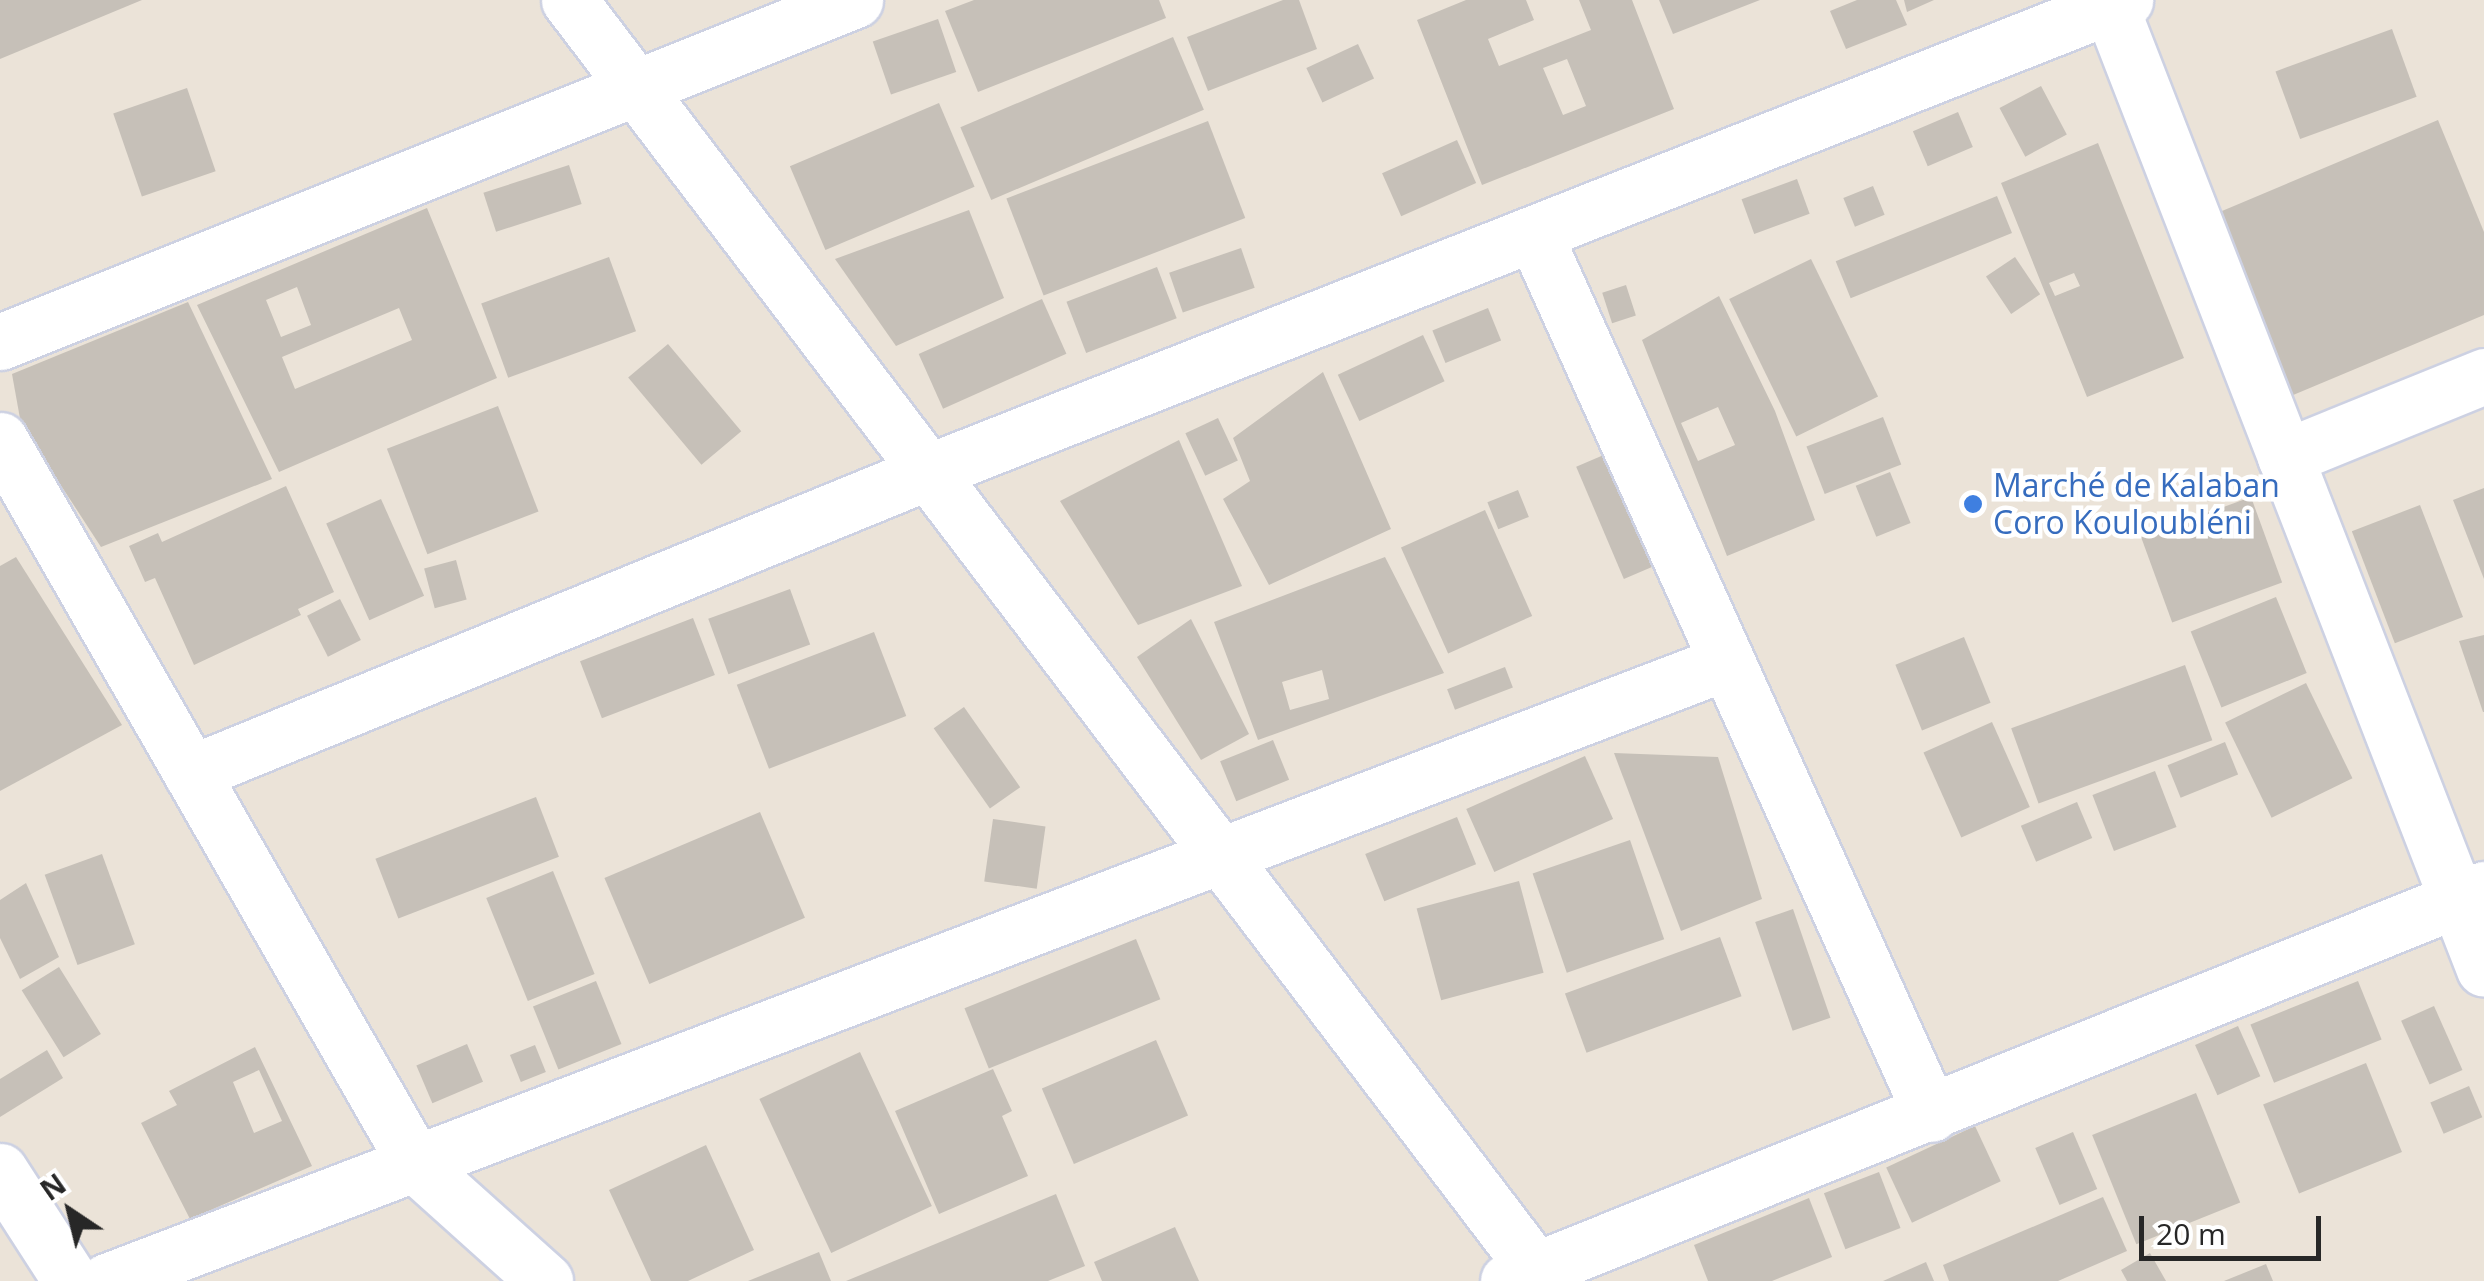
<!DOCTYPE html>
<html>
<head>
<meta charset="utf-8">
<style>
	body { margin:0 }
	#map { position:relative; width:2484px; height:1281px; overflow:hidden; background:#ebe3d8; font-family:"Open Sans",sans-serif }
	div>[style] { position:absolute }
	.building>* { inset:0; background:#c6c0b8; transform-origin:0 0 }
	.roads { filter:drop-shadow(2px 0 #cdd1e2) drop-shadow(-2px 0 #cdd1e2) drop-shadow(0 2px #cdd1e2) drop-shadow(0 -2px #cdd1e2) }
	.minor>* { height:55px; margin:-27.5px; padding:0 27.5px; transform-origin:27.5px; border-radius:27.5px; background:#fff }
	.dots>* { width:28px; height:28px; translate:-50% -50%; box-sizing:border-box; border:5px solid #fff; border-radius:50% }
	span { translate:-50% -50%; white-space:nowrap; text-align:center; line-height:1.15; -webkit-text-stroke:9px #fff; paint-order:stroke }
	.shop-label { font-size:32px; color:#366cbe }
	.left { translate:0 -50%; text-align:left }
	.north { position:absolute; left:20px; top:1161px; width:100px; height:100px; -webkit-text-stroke:8px #fff; paint-order:stroke; rotate:325deg; font-size:28px; font-weight:700; line-height:40px; text-align:center; color:#272727 }
	.north::after { content:''; display:block; margin:auto; width:35px; height:45px; background:#272727; clip-path:polygon(50% 0,100% 100%,50% 72%,0 100%) }
	.scale { position:absolute; left:2139px; top:1216px; width:182px; height:45px; box-sizing:border-box; border:5px solid #272727; border-top:0; padding-left:12px; font-size:30px; line-height:35px; white-space:nowrap; color:#272727; -webkit-text-stroke:8px #fff; paint-order:stroke }
</style>
</head>
<body>
<div id="map">
	<div class="building">
		<div style="clip-path:polygon(0 0,142px 0,0 59px)"></div>
		<div style="clip-path:polygon(974px 0,1159px 0,1166px 18px,978px 92px,945px 11px)"></div>
		<div style="clip-path:polygon(1283px 0,1299px 0,1317px 49px,1208px 91px,1187px 37px)"></div>
		<div style="clip-path:polygon(evenodd,1466px 0,1526px 0,1534px 20px,1488px 39px,1499px 66px,1591px 30px,1579px 0,1632px 0,1674px 109px,1482px 185px,1417px 20px,1466px 0,1567px 59px,1586px 106px,1563px 115px,1543px 68px,1567px 59px)"></div>
		<div style="clip-path:polygon(1659px 0,1760px 0,1673px 34px)"></div>
		<div style="clip-path:polygon(1857px 0,1896px 0,1907px 25px,1846px 49px,1830px 11px)"></div>
		<div style="clip-path:polygon(1904px 0,1934px 0,1907px 12px)"></div>
		<div style="left:938px;top:19px;width:56px;height:69px;rotate:71deg"></div>
		<div style="left:2392px;top:29px;width:72px;height:124px;rotate:70deg"></div>
		<div style="left:1173px;top:37px;width:79px;height:231px;rotate:67deg"></div>
		<div style="left:1358px;top:44px;width:38px;height:57px;rotate:65deg"></div>
		<div style="left:2041px;top:86px;width:55px;height:47px;rotate:62deg"></div>
		<div style="left:187px;top:88px;width:88px;height:78px;rotate:71deg"></div>
		<div style="left:939px;top:103px;width:91px;height:162px;rotate:67deg"></div>
		<div style="left:1958px;top:112px;width:38px;height:49px;rotate:67deg"></div>
		<div style="clip-path:polygon(2438px 120px,2484px 232px,2484px 315px,2279px 401px,2203px 219px)"></div>
		<div style="left:1208px;top:121px;width:104px;height:216px;rotate:69deg"></div>
		<div style="left:1457px;top:140px;width:47px;height:82px;rotate:66deg"></div>
		<div style="clip-path:polygon(evenodd,2098px 143px,2184px 358px,2087px 397px,2001px 183px,2098px 143px,2074px 273px,2080px 286px,2055px 296px,2049px 283px,2074px 273px)"></div>
		<div style="left:569px;top:165px;width:41px;height:90px;rotate:72deg"></div>
		<div style="left:1797px;top:179px;width:37px;height:59px;rotate:70deg"></div>
		<div style="left:1873px;top:186px;width:31px;height:32px;rotate:68deg"></div>
		<div style="left:1997px;top:196px;width:40px;height:174px;rotate:68deg"></div>
		<div style="clip-path:polygon(evenodd,427px 208px,497px 378px,279px 472px,197px 305px,427px 208px,297px 287px,311px 325px,281px 337px,266px 300px,297px 287px,427px 208px,399px 308px,412px 340px,295px 389px,282px 357px,399px 308px)"></div>
		<div style="clip-path:polygon(969px 210px,1004px 298px,896px 346px,835px 259px)"></div>
		<div style="left:1241px;top:248px;width:42px;height:76px;rotate:71deg"></div>
		<div style="left:609px;top:257px;width:79px;height:136px;rotate:70deg"></div>
		<div style="left:2015px;top:257px;width:45px;height:35px;rotate:56deg"></div>
		<div style="left:1811px;top:259px;width:153px;height:91px;rotate:64deg"></div>
		<div style="left:1157px;top:267px;width:55px;height:97px;rotate:69deg"></div>
		<div style="left:1626px;top:285px;width:32px;height:25px;rotate:72deg"></div>
		<div style="clip-path:polygon(evenodd,1719px 296px,1775px 411px,1815px 520px,1727px 556px,1642px 340px,1719px 296px,1718px 407px,1735px 445px,1698px 461px,1681px 423px,1718px 407px)"></div>
		<div style="left:1042px;top:299px;width:60px;height:135px;rotate:66deg"></div>
		<div style="clip-path:polygon(188px 302px,272px 479px,101px 547px,21px 424px,12px 374px)"></div>
		<div style="left:1488px;top:308px;width:35px;height:60px;rotate:68deg"></div>
		<div style="left:1423px;top:335px;width:51px;height:94px;rotate:65deg"></div>
		<div style="left:668px;top:344px;width:114px;height:52px;rotate:50deg"></div>
		<div style="clip-path:polygon(1323px 372px,1391px 529px,1269px 585px,1223px 499px,1250px 481px,1233px 438px)"></div>
		<div style="left:498px;top:406px;width:113px;height:119px;rotate:69deg"></div>
		<div style="left:1883px;top:417px;width:51px;height:82px;rotate:69deg"></div>
		<div style="left:1218px;top:418px;width:47px;height:36px;rotate:65deg"></div>
		<div style="clip-path:polygon(1179px 440px,1242px 586px,1138px 625px,1060px 501px)"></div>
		<div style="left:1613px;top:451px;width:122px;height:40px;rotate:67deg"></div>
		<div style="left:1890px;top:472px;width:55px;height:37px;rotate:68deg"></div>
		<div style="clip-path:polygon(286px 486px,334px 592px,298px 609px,301px 615px,194px 665px,155px 578px,145px 582px,129px 546px,158px 533px,162px 542px)"></div>
		<div style="clip-path:polygon(2484px 488px,2484px 579px,2453px 500px)"></div>
		<div style="left:1518px;top:490px;width:29px;height:33px;rotate:68deg"></div>
		<div style="left:2251px;top:497px;width:91px;height:117px;rotate:70deg"></div>
		<div style="left:381px;top:499px;width:106px;height:60px;rotate:66deg"></div>
		<div style="left:2420px;top:505px;width:120px;height:73px;rotate:69deg"></div>
		<div style="left:1485px;top:510px;width:116px;height:92px;rotate:66deg"></div>
		<div style="clip-path:polygon(16px 557px,122px 725px,0 791px,0 566px)"></div>
		<div style="clip-path:polygon(evenodd,1385px 557px,1444px 673px,1258px 740px,1214px 622px,1385px 557px,1322px 670px,1329px 699px,1290px 710px,1282px 682px,1322px 670px)"></div>
		<div style="left:456px;top:560px;width:41px;height:33px;rotate:75deg"></div>
		<div style="left:790px;top:589px;width:59px;height:87px;rotate:70deg"></div>
		<div style="left:2276px;top:597px;width:82px;height:92px;rotate:68deg"></div>
		<div style="left:340px;top:599px;width:46px;height:37px;rotate:63deg"></div>
		<div style="left:693px;top:618px;width:61px;height:121px;rotate:69deg"></div>
		<div style="clip-path:polygon(1191px 619px,1249px 734px,1201px 760px,1137px 657px)"></div>
		<div style="left:874px;top:632px;width:90px;height:147px;rotate:69deg"></div>
		<div style="clip-path:polygon(2484px 635px,2484px 712px,2483px 712px,2459px 641px)"></div>
		<div style="left:1964px;top:637px;width:71px;height:74px;rotate:68deg"></div>
		<div style="left:2185px;top:665px;width:80px;height:185px;rotate:70deg"></div>
		<div style="left:1505px;top:667px;width:22px;height:62px;rotate:69deg"></div>
		<div style="left:2306px;top:683px;width:106px;height:90px;rotate:64deg"></div>
		<div style="left:964px;top:707px;width:98px;height:37px;rotate:55deg"></div>
		<div style="left:1992px;top:722px;width:93px;height:75px;rotate:66deg"></div>
		<div style="left:1273px;top:740px;width:43px;height:57px;rotate:68deg"></div>
		<div style="left:2225px;top:742px;width:35px;height:62px;rotate:68deg"></div>
		<div style="clip-path:polygon(1614px 753px,1718px 757px,1762px 899px,1681px 931px)"></div>
		<div style="left:1585px;top:756px;width:69px;height:130px;rotate:66deg"></div>
		<div style="left:2155px;top:771px;width:60px;height:67px;rotate:69deg"></div>
		<div style="left:536px;top:797px;width:64px;height:172px;rotate:69deg"></div>
		<div style="left:2077px;top:802px;width:39px;height:61px;rotate:67deg"></div>
		<div style="left:760px;top:812px;width:115px;height:169px;rotate:67deg"></div>
		<div style="left:1457px;top:817px;width:51px;height:99px;rotate:68deg"></div>
		<div style="left:993px;top:819px;width:53px;height:63px;rotate:8deg"></div>
		<div style="left:1630px;top:840px;width:105px;height:103px;rotate:71deg"></div>
		<div style="left:102px;top:854px;width:96px;height:61px;rotate:70deg"></div>
		<div style="left:553px;top:871px;width:111px;height:72px;rotate:68deg"></div>
		<div style="left:1519px;top:881px;width:95px;height:106px;rotate:75deg"></div>
		<div style="clip-path:polygon(26px 883px,59px 957px,20px 979px,0 938px,0 900px)"></div>
		<div style="left:1793px;top:909px;width:115px;height:40px;rotate:71deg"></div>
		<div style="left:1720px;top:937px;width:63px;height:165px;rotate:70deg"></div>
		<div style="left:1136px;top:939px;width:65px;height:185px;rotate:68deg"></div>
		<div style="left:59px;top:967px;width:79px;height:44px;rotate:58deg"></div>
		<div style="left:596px;top:981px;width:68px;height:68px;rotate:68deg"></div>
		<div style="left:2358px;top:981px;width:63px;height:116px;rotate:68deg"></div>
		<div style="left:2434px;top:1006px;width:70px;height:36px;rotate:66deg"></div>
		<div style="left:2238px;top:1026px;width:55px;height:47px;rotate:66deg"></div>
		<div style="left:1156px;top:1040px;width:82px;height:124px;rotate:67deg"></div>
		<div style="left:467px;top:1044px;width:41px;height:55px;rotate:67deg"></div>
		<div style="left:535px;top:1045px;width:29px;height:27px;rotate:68deg"></div>
		<div style="clip-path:polygon(evenodd,255px 1047px,312px 1166px,190px 1219px,141px 1123px,177px 1105px,169px 1091px,255px 1047px,259px 1070px,282px 1121px,254px 1133px,233px 1082px,259px 1070px)"></div>
		<div style="clip-path:polygon(47px 1050px,63px 1078px,0 1117px,0 1079px)"></div>
		<div style="left:860px;top:1052px;width:170px;height:111px;rotate:65deg"></div>
		<div style="left:2366px;top:1063px;width:96px;height:111px;rotate:68deg"></div>
		<div style="clip-path:polygon(993px 1069px,1012px 1111px,1002px 1116px,1028px 1176px,939px 1214px,895px 1111px)"></div>
		<div style="left:2469px;top:1086px;width:34px;height:42px;rotate:67deg"></div>
		<div style="left:2196px;top:1093px;width:118px;height:112px;rotate:68deg"></div>
		<div style="left:1975px;top:1126px;width:61px;height:98px;rotate:65deg"></div>
		<div style="left:2073px;top:1132px;width:62px;height:41px;rotate:67deg"></div>
		<div style="clip-path:polygon(706px 1145px,754px 1250px,688px 1281px,651px 1281px,609px 1190px)"></div>
		<div style="left:1879px;top:1172px;width:60px;height:59px;rotate:69deg"></div>
		<div style="clip-path:polygon(1056px 1194px,1085px 1266px,1048px 1281px,846px 1281px)"></div>
		<div style="clip-path:polygon(2103px 1197px,2127px 1251px,2058px 1281px,1949px 1281px,1943px 1265px)"></div>
		<div style="clip-path:polygon(1809px 1198px,1832px 1257px,1772px 1281px,1708px 1281px,1694px 1245px)"></div>
		<div style="clip-path:polygon(1175px 1227px,1199px 1281px,1102px 1281px,1094px 1262px)"></div>
		<div style="clip-path:polygon(819px 1252px,831px 1281px,748px 1281px)"></div>
		<div style="clip-path:polygon(2150px 1253px,2166px 1281px,2127px 1281px,2121px 1270px)"></div>
		<div style="clip-path:polygon(1926px 1262px,1934px 1281px,1883px 1281px)"></div>
		<div style="clip-path:polygon(2266px 1264px,2273px 1281px,2224px 1281px)"></div>
	</div>
	<div class="roads">
		<div class="minor">
			<div style="left:569px;top:0;width:1610px;rotate:52.72deg"></div>
			<div style="left:2108px;top:0;width:1039px;rotate:68.79deg"></div>
			<div style="left:1535px;top:236px;width:963px;rotate:65.72deg"></div>
			<div style="left:0;top:342px;width:921px;rotate:-21.8deg"></div>
			<div style="left:0;top:440px;width:837px;rotate:60.13deg"></div>
			<div style="left:417px;top:1166px;width:172px;rotate:41.9deg"></div>
			<div style="left:2285px;top:457px;width:215px;rotate:-22.1deg"></div>
			<div style="left:191px;top:773px;width:796px;rotate:-22.22deg"></div>
			<div style="left:928px;top:472px;width:1287px;rotate:-21.52deg"></div>
			<div style="left:0;top:1171px;width:131px;rotate:57.2deg"></div>
			<div style="left:107px;top:1281px;width:1734px;rotate:-20.91deg"></div>
			<div style="left:1508px;top:1281px;width:1052px;rotate:-21.88deg"></div>
		</div>
	</div>
	<div class="dots">
		<div style="left:1973px;top:504px;background:#3f7fe0"></div>
	</div>
	<div class="shop-label">
		<span class="left" style="left:1993px;top:504px">Marché de Kalaban<br>Coro Kouloubléni</span>
	</div>
	<div class="north">N</div>
	<div class="scale">20 m</div>
</div>
</body>
</html>
